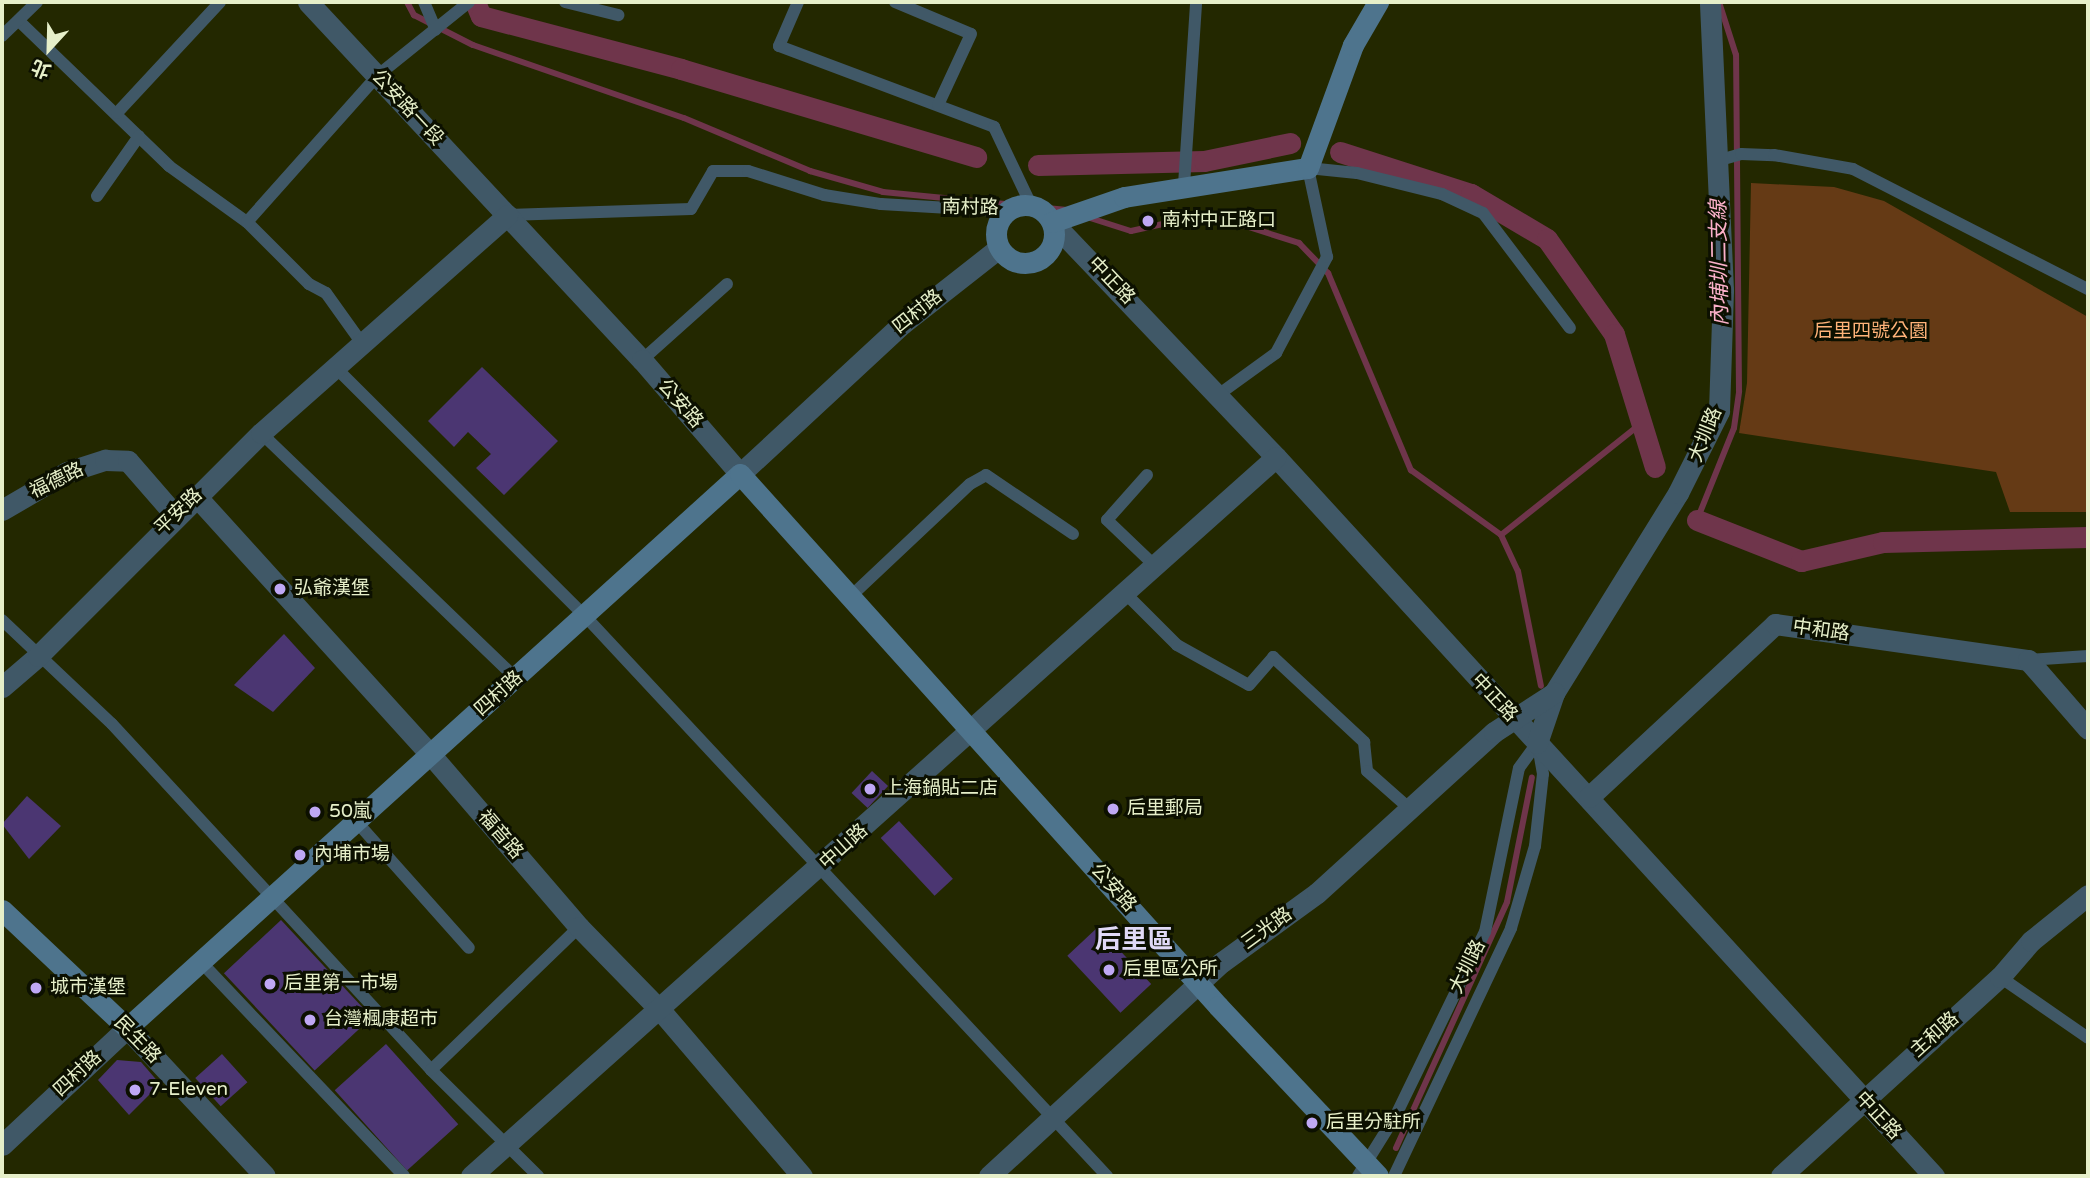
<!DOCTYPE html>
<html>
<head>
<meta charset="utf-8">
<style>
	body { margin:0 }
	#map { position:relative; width:2090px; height:1178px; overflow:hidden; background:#232800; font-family:"Varela Round","Noto Sans TC",sans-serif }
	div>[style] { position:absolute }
	.green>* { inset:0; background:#653a15 }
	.stream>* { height:6px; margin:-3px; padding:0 3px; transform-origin:3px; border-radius:3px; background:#6f354b }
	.canal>* { height:21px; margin:-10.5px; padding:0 10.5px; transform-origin:10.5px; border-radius:10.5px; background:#6f354b }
	.building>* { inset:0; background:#4b3672; transform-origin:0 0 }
	.lane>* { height:12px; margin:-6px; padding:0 6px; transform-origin:6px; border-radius:6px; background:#405867 }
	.street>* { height:21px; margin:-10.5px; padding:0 10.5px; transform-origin:10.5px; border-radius:10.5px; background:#405867 }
	.secondary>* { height:21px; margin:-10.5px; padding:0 10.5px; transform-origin:10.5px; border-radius:10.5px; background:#4e748d }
	.secondary>.ring { margin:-10.5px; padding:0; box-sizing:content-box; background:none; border:21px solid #4e748d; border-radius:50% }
	.dots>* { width:19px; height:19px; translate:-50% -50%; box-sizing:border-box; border:4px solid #0c1000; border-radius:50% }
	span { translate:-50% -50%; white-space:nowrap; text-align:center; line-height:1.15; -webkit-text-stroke:6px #0c1000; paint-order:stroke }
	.street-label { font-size:19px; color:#e6efc9 }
	.poi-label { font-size:19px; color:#e6efc9 }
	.left { translate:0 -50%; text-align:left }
	.park-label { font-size:19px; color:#ffb379 }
	.water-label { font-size:21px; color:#fbb0c9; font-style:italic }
	.district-label { font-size:26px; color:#e0d9f6; font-weight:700 }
	.frame { position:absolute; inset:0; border:4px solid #e6efc9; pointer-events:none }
	.north { position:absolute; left:14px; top:14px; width:70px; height:70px; -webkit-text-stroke:5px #0c1000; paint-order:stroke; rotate:202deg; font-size:19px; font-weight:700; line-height:28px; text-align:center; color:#e6efc9 }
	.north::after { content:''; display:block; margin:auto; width:24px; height:32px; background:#e6efc9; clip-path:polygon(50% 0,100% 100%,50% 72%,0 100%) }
</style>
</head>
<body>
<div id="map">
	<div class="green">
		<div style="clip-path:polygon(1751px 183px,1834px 187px,1884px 201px,2088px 317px,2088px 512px,2010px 512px,1996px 472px,1739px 433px,1747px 383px)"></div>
	</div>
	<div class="stream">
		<div style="left:407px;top:2px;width:15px;rotate:62deg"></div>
		<div style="left:414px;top:15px;width:66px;rotate:27deg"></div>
		<div style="left:473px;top:45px;width:223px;rotate:19.1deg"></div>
		<div style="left:684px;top:118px;width:137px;rotate:22.8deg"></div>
		<div style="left:810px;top:171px;width:76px;rotate:16deg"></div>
		<div style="left:883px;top:192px;width:185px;rotate:5.6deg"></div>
		<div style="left:1087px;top:217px;width:46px;rotate:17.7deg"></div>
		<div style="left:1131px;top:231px;width:79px;rotate:-12.4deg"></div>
		<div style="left:1208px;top:214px;width:96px;rotate:17.7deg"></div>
		<div style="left:1299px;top:243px;width:42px;rotate:46deg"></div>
		<div style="left:1328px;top:273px;width:214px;rotate:67.2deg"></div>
		<div style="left:1411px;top:470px;width:111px;rotate:35.8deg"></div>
		<div style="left:1501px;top:535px;width:40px;rotate:65deg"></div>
		<div style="left:1518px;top:571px;width:117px;rotate:78.7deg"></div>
		<div style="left:1697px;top:520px;width:99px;rotate:-68.1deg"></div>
		<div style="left:1734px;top:428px;width:37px;rotate:-82deg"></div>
		<div style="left:1739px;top:391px;width:336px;rotate:-90.5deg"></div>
		<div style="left:1736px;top:55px;width:56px;rotate:-107.8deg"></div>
		<div style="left:1501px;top:535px;width:180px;rotate:-38.5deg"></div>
		<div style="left:1396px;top:1148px;width:270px;rotate:-65.7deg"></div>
		<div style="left:1507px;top:902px;width:127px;rotate:-78.7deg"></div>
	</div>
	<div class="canal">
		<div style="left:475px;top:2px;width:15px;rotate:67deg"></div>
		<div style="left:481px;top:16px;width:207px;rotate:14.8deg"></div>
		<div style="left:681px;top:69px;width:308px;rotate:16.6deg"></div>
		<div style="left:1340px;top:152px;width:138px;rotate:17.8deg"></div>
		<div style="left:1471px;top:194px;width:88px;rotate:30.6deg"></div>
		<div style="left:1547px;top:239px;width:116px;rotate:54.8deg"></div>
		<div style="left:1614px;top:334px;width:139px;rotate:72.9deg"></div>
		<div style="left:1038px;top:165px;width:166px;rotate:-1.4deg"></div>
		<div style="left:1204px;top:161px;width:88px;rotate:-11.8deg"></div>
		<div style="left:1697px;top:520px;width:112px;rotate:21.5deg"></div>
		<div style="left:1801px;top:561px;width:84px;rotate:-13deg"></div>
		<div style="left:1883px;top:542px;width:205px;rotate:-1.4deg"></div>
	</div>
	<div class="building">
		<div style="clip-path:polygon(482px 367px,558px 441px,504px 495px,476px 468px,491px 454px,468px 432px,454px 447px,428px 421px)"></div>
		<div style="clip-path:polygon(284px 634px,315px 668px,273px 712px,234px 685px)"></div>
		<div style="left:872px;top:771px;width:22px;height:30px;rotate:43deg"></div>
		<div style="clip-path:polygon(27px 796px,61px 826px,29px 859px,2px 824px)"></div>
		<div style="left:899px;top:821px;width:79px;height:25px;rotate:47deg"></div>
		<div style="left:281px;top:920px;width:133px;height:78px;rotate:47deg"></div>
		<div style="left:1098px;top:927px;width:78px;height:42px;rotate:47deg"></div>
		<div style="left:386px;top:1044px;width:108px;height:69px;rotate:48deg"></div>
		<div style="left:222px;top:1054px;width:38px;height:36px;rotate:48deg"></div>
		<div style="clip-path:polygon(117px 1060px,141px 1062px,160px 1084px,129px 1115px,98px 1080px)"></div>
	</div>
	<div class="lane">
		<div style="left:424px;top:2px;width:30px;rotate:67deg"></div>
		<div style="left:565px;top:2px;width:55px;rotate:13.8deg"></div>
		<div style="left:798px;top:2px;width:48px;rotate:113.4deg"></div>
		<div style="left:779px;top:46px;width:230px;rotate:20.6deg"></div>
		<div style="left:994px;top:127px;width:89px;rotate:64.6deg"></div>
		<div style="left:895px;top:2px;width:82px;rotate:22.8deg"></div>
		<div style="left:971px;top:34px;width:78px;rotate:114.9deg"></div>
		<div style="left:19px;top:21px;width:209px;rotate:44deg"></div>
		<div style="left:169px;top:166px;width:96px;rotate:35.7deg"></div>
		<div style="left:247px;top:222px;width:88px;rotate:45deg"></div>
		<div style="left:309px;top:284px;width:19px;rotate:28deg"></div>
		<div style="left:326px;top:293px;width:60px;rotate:54.5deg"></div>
		<div style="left:2px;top:36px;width:49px;rotate:-44.2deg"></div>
		<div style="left:117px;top:113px;width:151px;rotate:-47.1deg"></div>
		<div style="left:1720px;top:160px;width:22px;rotate:-16deg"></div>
		<div style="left:1741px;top:154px;width:33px;rotate:2deg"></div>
		<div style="left:1774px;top:155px;width:80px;rotate:10deg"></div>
		<div style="left:1853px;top:169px;width:264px;rotate:27.1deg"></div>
		<div style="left:1184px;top:185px;width:183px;rotate:-86.2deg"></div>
		<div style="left:97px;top:196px;width:73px;rotate:-55deg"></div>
		<div style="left:507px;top:215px;width:184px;rotate:-1.9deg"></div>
		<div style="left:691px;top:209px;width:44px;rotate:-59.9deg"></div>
		<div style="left:713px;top:171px;width:35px"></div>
		<div style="left:748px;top:171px;width:80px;rotate:17.5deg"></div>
		<div style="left:824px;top:195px;width:58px;rotate:9deg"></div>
		<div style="left:881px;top:204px;width:120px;rotate:3.3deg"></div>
		<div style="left:247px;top:222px;width:195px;rotate:-48.3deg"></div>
		<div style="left:377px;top:76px;width:118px;rotate:-38.8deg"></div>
		<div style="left:642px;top:360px;width:114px;rotate:-41.8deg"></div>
		<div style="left:335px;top:367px;width:353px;rotate:44.9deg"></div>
		<div style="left:585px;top:616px;width:766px;rotate:47.01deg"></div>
		<div style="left:1218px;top:395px;width:72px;rotate:-35.9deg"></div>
		<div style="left:1276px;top:353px;width:109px;rotate:-62deg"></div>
		<div style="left:1327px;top:257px;width:91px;rotate:-102.1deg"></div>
		<div style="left:1308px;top:168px;width:49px;rotate:5.8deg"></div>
		<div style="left:1357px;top:173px;width:88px;rotate:13.9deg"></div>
		<div style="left:1442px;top:194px;width:45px;rotate:24.9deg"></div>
		<div style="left:1483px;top:213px;width:144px;rotate:52.9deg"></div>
		<div style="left:261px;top:433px;width:355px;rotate:43.9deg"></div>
		<div style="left:1147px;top:475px;width:60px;rotate:131.6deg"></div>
		<div style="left:1107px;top:520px;width:64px;rotate:43.7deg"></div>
		<div style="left:1124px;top:592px;width:75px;rotate:45deg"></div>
		<div style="left:1177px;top:645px;width:82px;rotate:29.1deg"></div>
		<div style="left:1249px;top:685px;width:37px;rotate:-49deg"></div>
		<div style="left:1273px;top:657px;width:125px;rotate:43deg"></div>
		<div style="left:1364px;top:742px;width:29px;rotate:84deg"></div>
		<div style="left:1367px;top:771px;width:57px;rotate:41.5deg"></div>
		<div style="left:849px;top:598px;width:166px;rotate:-43.3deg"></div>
		<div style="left:970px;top:484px;width:18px;rotate:-29deg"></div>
		<div style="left:986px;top:475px;width:105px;rotate:34.1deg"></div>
		<div style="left:2px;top:620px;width:151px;rotate:43.4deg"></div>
		<div style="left:112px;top:724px;width:471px;rotate:47.3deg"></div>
		<div style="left:431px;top:1070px;width:151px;rotate:44.7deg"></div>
		<div style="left:2028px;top:660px;width:60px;rotate:-3.8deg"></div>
		<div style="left:355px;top:820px;width:171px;rotate:48.3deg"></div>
		<div style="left:201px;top:962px;width:295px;rotate:46.5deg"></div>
		<div style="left:2000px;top:977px;width:107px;rotate:34.7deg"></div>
		<div style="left:431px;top:1070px;width:206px;rotate:-44deg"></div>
		<div style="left:1358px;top:1176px;width:72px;rotate:-58.1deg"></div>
		<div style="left:1396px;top:1115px;width:203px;rotate:-64.1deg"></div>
		<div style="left:1485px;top:932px;width:167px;rotate:-78.3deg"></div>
		<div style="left:1519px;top:768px;width:31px;rotate:-54deg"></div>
		<div style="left:1394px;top:1176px;width:274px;rotate:-64.7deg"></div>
		<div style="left:1511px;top:928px;width:85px;rotate:-73.7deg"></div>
		<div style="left:1535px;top:846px;width:72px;rotate:-83.7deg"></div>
		<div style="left:1543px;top:774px;width:27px;rotate:-100deg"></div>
	</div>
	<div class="street">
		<div style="left:308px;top:2px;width:490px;rotate:47deg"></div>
		<div style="left:642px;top:360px;width:150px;rotate:49.3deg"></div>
		<div style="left:740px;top:474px;width:221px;rotate:-42.8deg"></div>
		<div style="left:902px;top:324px;width:123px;rotate:-38.1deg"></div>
		<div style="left:1052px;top:222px;width:325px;rotate:46.4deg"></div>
		<div style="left:1276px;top:457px;width:975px;rotate:47.54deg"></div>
		<div style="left:196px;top:496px;width:350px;rotate:47.8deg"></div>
		<div style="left:431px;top:755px;width:227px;rotate:49.3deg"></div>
		<div style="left:579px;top:927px;width:117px;rotate:45.7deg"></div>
		<div style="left:661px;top:1011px;width:217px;rotate:49.5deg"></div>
		<div style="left:2px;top:510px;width:75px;rotate:-30.3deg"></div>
		<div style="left:67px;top:472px;width:40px;rotate:-18deg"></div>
		<div style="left:105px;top:460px;width:23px;rotate:2deg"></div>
		<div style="left:128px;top:461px;width:72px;rotate:49deg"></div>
		<div style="left:2px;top:687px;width:48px;rotate:-40.7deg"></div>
		<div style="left:38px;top:656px;width:315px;rotate:-45deg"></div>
		<div style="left:261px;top:433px;width:329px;rotate:-41.5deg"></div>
		<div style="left:1537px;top:743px;width:53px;rotate:-71.2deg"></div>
		<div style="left:1554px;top:693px;width:235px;rotate:-58.2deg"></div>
		<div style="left:1678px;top:493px;width:92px;rotate:-63.4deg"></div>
		<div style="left:1719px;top:411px;width:121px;rotate:-88.1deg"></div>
		<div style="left:1723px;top:290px;width:288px;rotate:-92.6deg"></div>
		<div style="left:1589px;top:797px;width:254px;rotate:-42.9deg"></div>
		<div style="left:1775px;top:624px;width:256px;rotate:8.1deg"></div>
		<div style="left:2028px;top:660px;width:91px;rotate:49deg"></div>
		<div style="left:2px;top:1145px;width:171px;rotate:-43.1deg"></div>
		<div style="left:127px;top:1028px;width:202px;rotate:47deg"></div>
		<div style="left:471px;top:1176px;width:1079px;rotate:-41.77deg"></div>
		<div style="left:989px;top:1176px;width:316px;rotate:-42.6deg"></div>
		<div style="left:1222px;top:962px;width:117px;rotate:-36deg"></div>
		<div style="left:1317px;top:893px;width:239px;rotate:-42.3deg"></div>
		<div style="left:1494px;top:732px;width:72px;rotate:-33deg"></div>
		<div style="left:1781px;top:1176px;width:296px;rotate:-42.3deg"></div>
		<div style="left:2000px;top:977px;width:48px;rotate:-49.3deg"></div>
		<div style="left:2031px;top:941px;width:73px;rotate:-38.9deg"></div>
	</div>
	<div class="secondary">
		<div class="ring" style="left:996px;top:205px;width:37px;height:37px"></div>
		<div style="left:1052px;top:222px;width:76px;rotate:-19.1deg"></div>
		<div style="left:1124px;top:197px;width:186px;rotate:-9deg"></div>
		<div style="left:1308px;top:168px;width:131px;rotate:-69.9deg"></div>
		<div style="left:1353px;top:45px;width:50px;rotate:-59.8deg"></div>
		<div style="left:2px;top:910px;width:172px;rotate:43.3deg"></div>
		<div style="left:127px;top:1028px;width:826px;rotate:-42.11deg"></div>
		<div style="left:740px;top:474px;width:715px;rotate:48.06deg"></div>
		<div style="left:1218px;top:1006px;width:233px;rotate:46.7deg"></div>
	</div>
	<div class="dots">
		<div style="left:1148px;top:221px;background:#bfa8f4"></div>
		<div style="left:280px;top:589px;background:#bfa8f4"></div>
		<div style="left:870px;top:789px;background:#bfa8f4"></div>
		<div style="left:1113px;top:809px;background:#bfa8f4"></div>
		<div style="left:315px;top:812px;background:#bfa8f4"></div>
		<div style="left:300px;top:855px;background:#bfa8f4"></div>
		<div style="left:1109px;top:970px;background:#bfa8f4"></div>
		<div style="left:270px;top:984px;background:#bfa8f4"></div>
		<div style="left:36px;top:988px;background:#bfa8f4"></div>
		<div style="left:310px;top:1020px;background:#bfa8f4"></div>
		<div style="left:135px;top:1090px;background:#bfa8f4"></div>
		<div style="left:1312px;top:1123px;background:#bfa8f4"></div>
	</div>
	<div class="street-label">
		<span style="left:407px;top:108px;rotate:47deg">公安路一段</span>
		<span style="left:970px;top:208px;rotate:1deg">南村路</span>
		<span style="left:1111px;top:281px;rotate:46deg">中正路</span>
		<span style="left:918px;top:312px;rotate:-39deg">四村路</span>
		<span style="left:680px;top:404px;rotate:49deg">公安路</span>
		<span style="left:1706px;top:435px;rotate:-68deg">大圳路</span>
		<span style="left:57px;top:481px;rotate:-26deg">福德路</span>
		<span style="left:179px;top:512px;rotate:-44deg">平安路</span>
		<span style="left:1821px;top:631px;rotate:8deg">中和路</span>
		<span style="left:499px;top:694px;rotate:-42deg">四村路</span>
		<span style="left:1494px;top:698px;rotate:47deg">中正路</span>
		<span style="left:500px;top:835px;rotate:49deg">福音路</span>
		<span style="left:844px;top:847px;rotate:-42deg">中山路</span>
		<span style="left:1113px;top:888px;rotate:48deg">公安路</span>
		<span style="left:1267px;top:929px;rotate:-36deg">三光路</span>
		<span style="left:1468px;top:967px;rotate:-64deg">大圳路</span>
		<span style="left:1935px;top:1035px;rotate:-42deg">主和路</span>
		<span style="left:137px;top:1040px;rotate:46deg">民生路</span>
		<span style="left:78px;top:1074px;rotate:-43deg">四村路</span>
		<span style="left:1878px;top:1116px;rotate:47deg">中正路</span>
	</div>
	<div class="poi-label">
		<span class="left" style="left:1162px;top:221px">南村中正路口</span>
		<span class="left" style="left:294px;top:589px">弘爺漢堡</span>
		<span class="left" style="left:884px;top:789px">上海鍋貼二店</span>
		<span class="left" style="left:1127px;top:809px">后里郵局</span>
		<span class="left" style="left:329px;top:812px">50嵐</span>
		<span class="left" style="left:314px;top:855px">內埔市場</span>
		<span class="left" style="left:1123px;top:970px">后里區公所</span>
		<span class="left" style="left:284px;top:984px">后里第一市場</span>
		<span class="left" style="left:50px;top:988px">城市漢堡</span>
		<span class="left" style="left:324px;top:1020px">台灣楓康超市</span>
		<span class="left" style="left:149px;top:1090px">7-Eleven</span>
		<span class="left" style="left:1326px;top:1123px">后里分駐所</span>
	</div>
	<div class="park-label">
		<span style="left:1871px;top:332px">后里四號公園</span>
	</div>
	<div class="water-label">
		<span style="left:1720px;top:263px;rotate:-91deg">內埔圳二支線</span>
	</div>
	<div class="district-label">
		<span style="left:1134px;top:940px">后里區</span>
	</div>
	<div class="frame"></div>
	<div class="north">北</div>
</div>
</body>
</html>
